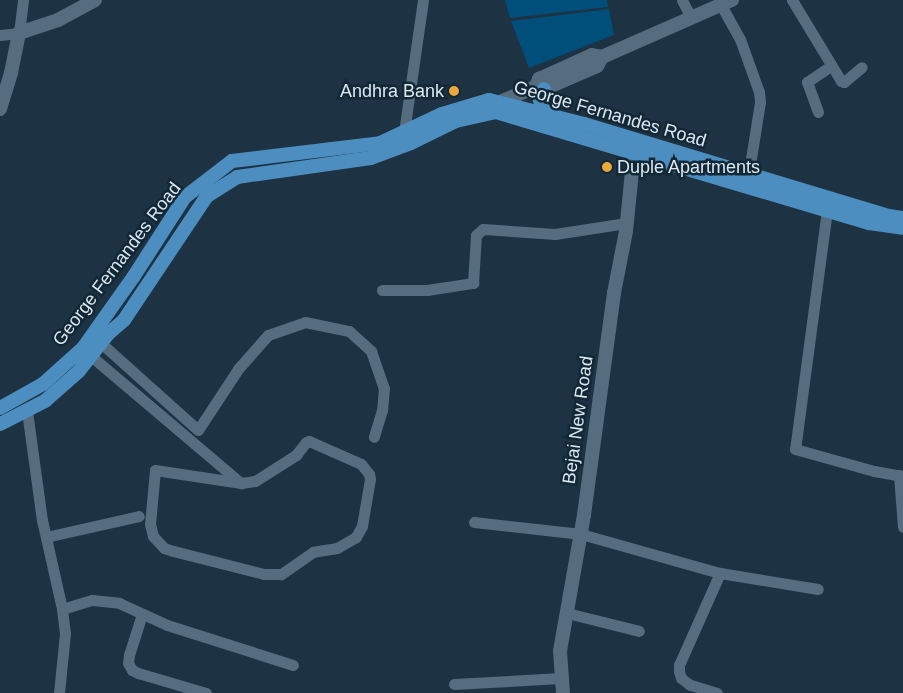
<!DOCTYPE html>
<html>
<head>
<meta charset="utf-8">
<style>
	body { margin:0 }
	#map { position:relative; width:903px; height:693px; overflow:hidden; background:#1d3242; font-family:Arial,sans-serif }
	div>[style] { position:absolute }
	.green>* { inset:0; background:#004e7a }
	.minor>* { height:11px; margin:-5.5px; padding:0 5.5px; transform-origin:5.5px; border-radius:5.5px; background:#566c7f }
	.tertiary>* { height:14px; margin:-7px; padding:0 7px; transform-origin:7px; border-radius:7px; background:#566c7f }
	.primary>* { height:14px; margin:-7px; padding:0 7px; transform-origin:7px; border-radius:7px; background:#4c8ebf }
	.dots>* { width:14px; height:14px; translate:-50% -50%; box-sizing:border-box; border:2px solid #132837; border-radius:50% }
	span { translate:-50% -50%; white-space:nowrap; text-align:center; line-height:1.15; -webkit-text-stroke:5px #132837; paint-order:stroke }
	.poi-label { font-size:18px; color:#dbe8f2 }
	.right { translate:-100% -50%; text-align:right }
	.left { translate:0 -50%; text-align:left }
	.street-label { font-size:18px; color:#dbe8f2 }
</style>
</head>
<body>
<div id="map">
	<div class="green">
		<div style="clip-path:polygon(505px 0,607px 0,608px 7px,510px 18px)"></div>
		<div style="clip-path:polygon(609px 9px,614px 35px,529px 68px,511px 21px)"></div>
	</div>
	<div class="minor">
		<div style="left:682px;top:0;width:20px;rotate:63deg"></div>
		<div style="left:792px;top:0;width:95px;rotate:58.8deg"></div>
		<div style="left:841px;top:81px;width:3px;rotate:18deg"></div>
		<div style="left:844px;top:82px;width:23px;rotate:-40deg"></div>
		<div style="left:721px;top:5px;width:39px;rotate:61deg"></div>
		<div style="left:740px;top:39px;width:56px;rotate:70.3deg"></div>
		<div style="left:759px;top:92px;width:10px;rotate:84deg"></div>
		<div style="left:760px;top:102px;width:58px;rotate:99deg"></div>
		<div style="left:751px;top:159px;width:17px;rotate:87deg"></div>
		<div style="left:0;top:35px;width:19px;rotate:-6deg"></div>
		<div style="left:19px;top:33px;width:33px;rotate:-83deg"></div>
		<div style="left:818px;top:112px;width:32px;rotate:-110deg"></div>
		<div style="left:807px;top:82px;width:29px;rotate:-34deg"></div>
		<div style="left:404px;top:132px;width:133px;rotate:-81.8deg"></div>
		<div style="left:827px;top:210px;width:241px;rotate:97.6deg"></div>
		<div style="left:795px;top:449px;width:82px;rotate:15.6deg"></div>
		<div style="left:874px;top:471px;width:29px;rotate:10deg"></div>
		<div style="left:382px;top:290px;width:45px"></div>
		<div style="left:427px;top:290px;width:47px;rotate:-8.7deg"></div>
		<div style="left:473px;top:283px;width:48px;rotate:-86.4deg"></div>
		<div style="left:476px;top:235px;width:9px;rotate:-41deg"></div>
		<div style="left:483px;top:229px;width:72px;rotate:4deg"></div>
		<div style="left:555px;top:234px;width:72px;rotate:-8.8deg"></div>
		<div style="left:101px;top:343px;width:130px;rotate:41.9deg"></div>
		<div style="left:198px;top:430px;width:73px;rotate:-56.7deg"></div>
		<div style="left:238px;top:369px;width:45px;rotate:-48.6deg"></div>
		<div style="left:268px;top:335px;width:39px;rotate:-19deg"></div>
		<div style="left:305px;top:322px;width:45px;rotate:11.6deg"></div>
		<div style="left:349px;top:331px;width:30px;rotate:42deg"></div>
		<div style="left:371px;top:351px;width:39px;rotate:71deg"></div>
		<div style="left:384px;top:388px;width:22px;rotate:95deg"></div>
		<div style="left:382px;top:410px;width:28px;rotate:107deg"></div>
		<div style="left:91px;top:356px;width:197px;rotate:40.3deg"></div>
		<div style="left:241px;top:483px;width:14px;rotate:-8deg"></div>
		<div style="left:255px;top:481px;width:49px;rotate:-32.4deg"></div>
		<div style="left:296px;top:455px;width:16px;rotate:-52deg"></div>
		<div style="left:306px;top:442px;width:3px;rotate:-18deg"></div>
		<div style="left:309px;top:441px;width:57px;rotate:23.9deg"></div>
		<div style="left:361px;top:464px;width:13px;rotate:51deg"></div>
		<div style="left:369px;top:474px;width:5px;rotate:79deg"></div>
		<div style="left:370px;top:479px;width:48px;rotate:99.7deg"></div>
		<div style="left:362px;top:526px;width:13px;rotate:119deg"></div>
		<div style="left:356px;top:537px;width:22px;rotate:150deg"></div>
		<div style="left:337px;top:548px;width:24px;rotate:171deg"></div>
		<div style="left:313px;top:552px;width:39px;rotate:145deg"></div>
		<div style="left:281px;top:574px;width:17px;rotate:180deg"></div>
		<div style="left:264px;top:574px;width:94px;rotate:-165.8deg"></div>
		<div style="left:173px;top:551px;width:9px;rotate:-162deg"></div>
		<div style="left:164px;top:548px;width:16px;rotate:-133deg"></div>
		<div style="left:153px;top:536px;width:12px;rotate:-104deg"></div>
		<div style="left:150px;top:524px;width:54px;rotate:-84.7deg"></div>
		<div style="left:155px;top:470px;width:87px;rotate:8.6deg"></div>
		<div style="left:27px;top:411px;width:110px;rotate:82.2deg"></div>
		<div style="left:42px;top:520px;width:91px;rotate:77.3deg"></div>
		<div style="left:62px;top:609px;width:24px;rotate:83deg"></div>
		<div style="left:65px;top:633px;width:60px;rotate:95.7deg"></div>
		<div style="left:899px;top:475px;width:52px;rotate:85.6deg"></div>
		<div style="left:474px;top:522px;width:108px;rotate:6.4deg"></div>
		<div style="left:581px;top:534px;width:144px;rotate:15.7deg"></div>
		<div style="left:720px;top:573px;width:99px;rotate:9.3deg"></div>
		<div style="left:46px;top:537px;width:95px;rotate:-12.7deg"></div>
		<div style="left:62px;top:609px;width:31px;rotate:-17deg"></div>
		<div style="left:92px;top:600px;width:27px;rotate:6deg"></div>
		<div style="left:119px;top:603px;width:53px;rotate:24.6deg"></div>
		<div style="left:167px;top:625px;width:132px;rotate:17.6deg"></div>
		<div style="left:567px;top:613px;width:74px;rotate:14deg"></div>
		<div style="left:142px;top:614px;width:43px;rotate:107.6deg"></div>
		<div style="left:129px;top:655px;width:8px;rotate:97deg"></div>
		<div style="left:128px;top:663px;width:8px;rotate:60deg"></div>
		<div style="left:132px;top:670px;width:7px;rotate:27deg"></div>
		<div style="left:138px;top:673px;width:71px;rotate:16.4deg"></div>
		<div style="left:454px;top:684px;width:107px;rotate:-3.2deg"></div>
		<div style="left:717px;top:693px;width:28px;rotate:-163deg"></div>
		<div style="left:690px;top:685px;width:11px;rotate:-142deg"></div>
		<div style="left:681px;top:678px;width:7px;rotate:-106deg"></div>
		<div style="left:679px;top:671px;width:6px;rotate:-90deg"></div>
		<div style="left:679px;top:665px;width:101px;rotate:-66deg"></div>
	</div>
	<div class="tertiary">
		<div style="left:592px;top:55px;width:10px;rotate:11deg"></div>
		<div style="left:602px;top:57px;width:10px;rotate:119deg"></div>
		<div style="left:597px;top:66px;width:58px;rotate:156.5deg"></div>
		<div style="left:544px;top:89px;width:8px;rotate:-166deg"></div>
		<div style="left:536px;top:87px;width:9px;rotate:-69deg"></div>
		<div style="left:539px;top:79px;width:58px;rotate:-24.4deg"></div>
		<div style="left:602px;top:57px;width:142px;rotate:-23.7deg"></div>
		<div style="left:0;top:109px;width:38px;rotate:-73deg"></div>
		<div style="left:11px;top:73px;width:41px;rotate:-78.7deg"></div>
		<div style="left:19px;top:33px;width:41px;rotate:-18.4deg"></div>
		<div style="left:58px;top:20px;width:42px;rotate:-28.4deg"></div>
		<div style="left:494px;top:109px;width:9px;rotate:-49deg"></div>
		<div style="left:500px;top:102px;width:39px;rotate:-23deg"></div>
		<div style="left:563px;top:693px;width:42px;rotate:-94.1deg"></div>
		<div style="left:560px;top:651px;width:138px;rotate:-80deg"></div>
		<div style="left:584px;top:515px;width:224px;rotate:-82.3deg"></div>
		<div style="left:614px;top:293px;width:63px;rotate:-79deg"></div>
		<div style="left:626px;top:231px;width:89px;rotate:-84.2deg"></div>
	</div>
	<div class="primary">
		<div style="left:544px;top:89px;width:12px;rotate:110deg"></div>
		<div style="left:540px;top:100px;width:14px;rotate:65deg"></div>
		<div style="left:0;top:408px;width:49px;rotate:-29.2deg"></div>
		<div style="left:43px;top:384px;width:54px;rotate:-42deg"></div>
		<div style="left:83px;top:348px;width:88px;rotate:-54.7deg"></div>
		<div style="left:134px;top:276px;width:94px;rotate:-57.2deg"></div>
		<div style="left:185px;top:197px;width:59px;rotate:-37.5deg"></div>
		<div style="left:232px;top:161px;width:149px;rotate:-6.9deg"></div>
		<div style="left:380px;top:143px;width:68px;rotate:-25.1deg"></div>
		<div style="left:442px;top:114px;width:49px;rotate:-16.6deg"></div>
		<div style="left:489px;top:100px;width:98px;rotate:14.2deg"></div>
		<div style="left:584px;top:124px;width:319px;rotate:16.8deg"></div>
		<div style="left:889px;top:216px;width:14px;rotate:8deg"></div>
		<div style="left:0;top:424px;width:51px;rotate:-27.1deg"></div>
		<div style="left:45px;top:401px;width:45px;rotate:-41.4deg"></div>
		<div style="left:79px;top:371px;width:47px;rotate:-51.9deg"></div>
		<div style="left:108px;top:334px;width:21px;rotate:-41deg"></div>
		<div style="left:124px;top:320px;width:149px;rotate:-56.2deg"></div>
		<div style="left:207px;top:196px;width:36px;rotate:-32deg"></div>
		<div style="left:237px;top:177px;width:135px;rotate:-8.1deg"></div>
		<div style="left:371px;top:158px;width:43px;rotate:-20.6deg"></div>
		<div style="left:411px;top:143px;width:50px;rotate:-26.1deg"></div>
		<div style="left:456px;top:121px;width:41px;rotate:-12.7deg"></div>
		<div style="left:496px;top:112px;width:389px;rotate:16.6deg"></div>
		<div style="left:869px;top:223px;width:34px;rotate:8deg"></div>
	</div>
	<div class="dots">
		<div style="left:454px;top:91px;background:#eda83c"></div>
		<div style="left:607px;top:167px;background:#eda83c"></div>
	</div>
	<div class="poi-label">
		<span class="right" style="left:444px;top:91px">Andhra Bank</span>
		<span class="left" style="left:617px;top:167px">Duple Apartments</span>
	</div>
	<div class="street-label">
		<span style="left:610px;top:114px;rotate:16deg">George Fernandes Road</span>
		<span style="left:117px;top:264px;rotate:-53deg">George Fernandes Road</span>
		<span style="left:578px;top:420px;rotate:-82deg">Bejai New Road</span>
	</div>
</div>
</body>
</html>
